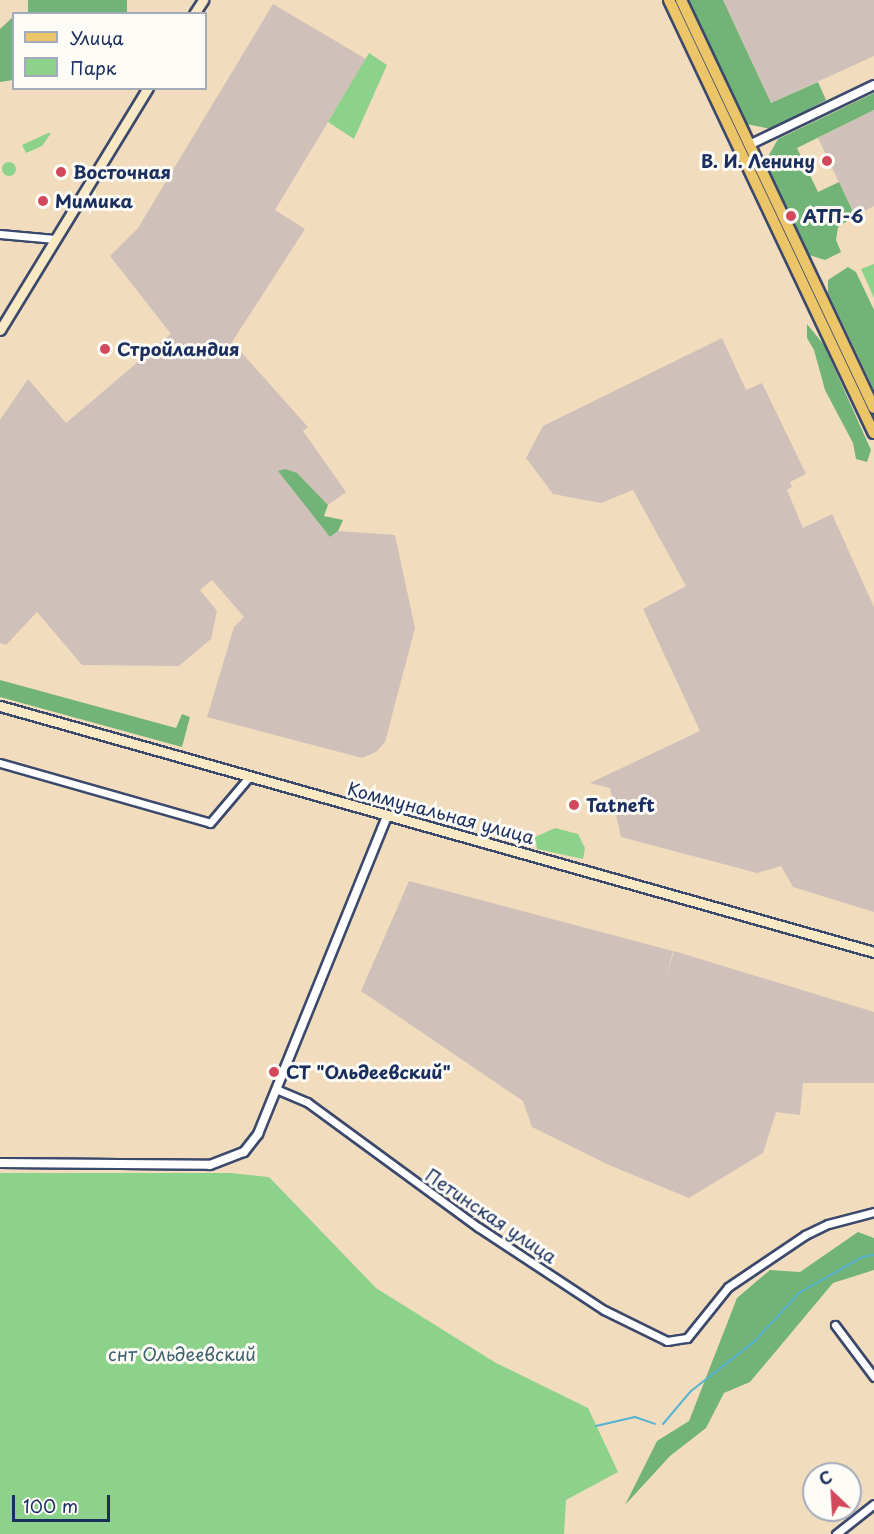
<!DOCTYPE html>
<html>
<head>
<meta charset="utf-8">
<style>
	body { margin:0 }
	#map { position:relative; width:874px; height:1534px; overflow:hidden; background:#f1ddbd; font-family:"Playpen Sans",sans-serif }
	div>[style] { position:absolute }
	.industrial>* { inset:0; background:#cfc0ba }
	.green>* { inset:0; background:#8dd28b }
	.round { border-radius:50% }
	.forest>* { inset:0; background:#72b477; transform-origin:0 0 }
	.stream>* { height:2px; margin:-1px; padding:0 1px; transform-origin:1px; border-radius:1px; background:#55b2d3 }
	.roads { filter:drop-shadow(2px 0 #3b496c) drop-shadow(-2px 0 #3b496c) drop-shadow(0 2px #3b496c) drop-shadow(0 -2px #3b496c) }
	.minor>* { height:7px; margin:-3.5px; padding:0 3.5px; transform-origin:3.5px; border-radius:3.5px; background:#fff }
	.tertiary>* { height:8px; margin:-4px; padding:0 4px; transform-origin:4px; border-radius:4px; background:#fff }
	.secondary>* { height:9px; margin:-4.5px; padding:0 4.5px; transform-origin:4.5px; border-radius:4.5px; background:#f8e8c3 }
	.primary>* { height:10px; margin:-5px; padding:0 5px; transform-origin:5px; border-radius:5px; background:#edc569 }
	.dots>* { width:16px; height:16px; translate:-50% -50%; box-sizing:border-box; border:3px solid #fdfcf7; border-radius:50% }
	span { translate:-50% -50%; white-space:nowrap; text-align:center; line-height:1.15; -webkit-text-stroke:6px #fdfcf7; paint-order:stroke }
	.poi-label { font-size:18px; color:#1b2f5e; font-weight:700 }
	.right { translate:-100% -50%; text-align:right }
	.left { translate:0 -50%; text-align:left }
	.street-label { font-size:18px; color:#1b2f5e }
	.park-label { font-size:18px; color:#3d606c }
	.legend { position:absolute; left:12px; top:12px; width:195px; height:78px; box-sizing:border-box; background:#fdfcf7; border:2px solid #a3aaba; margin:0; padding:8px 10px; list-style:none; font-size:18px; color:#1b2f5e }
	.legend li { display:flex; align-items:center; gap:12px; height:30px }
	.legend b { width:30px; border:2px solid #a3aaba }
	.north { position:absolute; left:802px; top:1462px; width:60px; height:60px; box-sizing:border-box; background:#fdfcf7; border:2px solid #a3aaba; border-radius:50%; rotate:335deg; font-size:16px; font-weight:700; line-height:24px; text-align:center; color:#1b2f5e }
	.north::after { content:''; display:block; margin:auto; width:21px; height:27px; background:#d1495b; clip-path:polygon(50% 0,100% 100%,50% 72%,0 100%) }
	.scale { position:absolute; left:12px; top:1495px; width:98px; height:27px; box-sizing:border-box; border:3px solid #1b2f5e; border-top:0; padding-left:8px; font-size:18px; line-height:21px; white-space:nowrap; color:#1b2f5e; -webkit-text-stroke:4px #fdfcf7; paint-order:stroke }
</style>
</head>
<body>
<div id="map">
	<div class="industrial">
		<div style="clip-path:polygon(723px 0,874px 0,874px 56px,771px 103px)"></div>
		<div style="clip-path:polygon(273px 4px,366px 59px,275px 210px,305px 229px,232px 342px,308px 427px,303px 431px,346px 492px,328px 505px,297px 473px,330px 537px,338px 531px,395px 535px,415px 628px,385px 742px,376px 752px,362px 758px,207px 717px,234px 627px,244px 617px,212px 580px,200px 590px,217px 611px,211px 639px,179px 666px,82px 665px,37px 612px,6px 645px,0 643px,0 420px,28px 379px,66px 423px,171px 334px,110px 256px,138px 228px)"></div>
		<div style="clip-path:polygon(874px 110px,874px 206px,855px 216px,818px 138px)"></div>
		<div style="clip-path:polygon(722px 338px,746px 390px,762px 383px,806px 474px,790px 482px,792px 487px,787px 490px,803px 528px,832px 514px,874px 607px,874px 912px,793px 887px,781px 866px,757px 873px,621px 837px,610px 788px,590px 783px,700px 731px,643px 609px,686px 586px,633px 490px,601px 503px,553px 494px,526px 458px,543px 426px)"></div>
		<div style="clip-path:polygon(409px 881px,673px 951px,664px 984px,674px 951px,874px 1012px,874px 1083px,803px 1083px,800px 1115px,776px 1112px,763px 1153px,689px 1198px,609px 1165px,532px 1127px,523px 1101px,361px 991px)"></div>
	</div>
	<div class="green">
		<div style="clip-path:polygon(369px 53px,387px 65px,354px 139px,328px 122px)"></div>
		<div style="clip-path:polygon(48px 133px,51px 133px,42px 146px,26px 153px,22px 145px)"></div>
		<div class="round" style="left:2px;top:162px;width:14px;height:14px"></div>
		<div style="clip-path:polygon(874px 264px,874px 298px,861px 269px)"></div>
		<div style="clip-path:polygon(555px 828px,578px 834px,585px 848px,583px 859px,537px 849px,535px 837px)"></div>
		<div style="clip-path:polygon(0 1173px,231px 1173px,269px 1177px,376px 1288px,496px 1363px,588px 1408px,618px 1472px,566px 1500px,564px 1534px,0 1534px)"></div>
	</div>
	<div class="forest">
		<div style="left:28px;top:0;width:99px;height:17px"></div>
		<div style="clip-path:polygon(688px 0,723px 0,771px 103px,818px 82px,826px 100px,771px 129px,746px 124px)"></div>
		<div style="clip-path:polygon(13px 17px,13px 80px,0 82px,0 29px)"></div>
		<div style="clip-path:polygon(874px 93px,874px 110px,797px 148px,818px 192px,839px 182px,855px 216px,838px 227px,836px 240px,841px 252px,825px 260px,806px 254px,769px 170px,769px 155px,778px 139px)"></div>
		<div style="clip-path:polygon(848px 267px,856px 272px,874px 310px,874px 390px,828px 293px,828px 280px)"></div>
		<div style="clip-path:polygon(807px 324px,824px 345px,871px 450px,867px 462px,856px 459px,853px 443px,825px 390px,814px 350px,807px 338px)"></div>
		<div style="clip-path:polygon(285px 469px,297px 473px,328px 505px,324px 516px,343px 520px,338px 531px,330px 537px,278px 471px)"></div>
		<div style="clip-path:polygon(0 680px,176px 728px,182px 714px,190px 717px,182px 747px,0 697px)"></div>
		<div style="clip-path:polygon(858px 1232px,874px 1238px,874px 1270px,833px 1283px,750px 1382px,724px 1393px,706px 1428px,670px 1456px,625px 1505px,657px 1441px,689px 1421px,737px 1298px,770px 1270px,800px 1272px)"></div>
	</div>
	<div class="stream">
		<div style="left:663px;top:1424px;width:43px;rotate:-49.7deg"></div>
		<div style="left:691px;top:1391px;width:81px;rotate:-38deg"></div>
		<div style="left:755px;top:1341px;width:65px;rotate:-47.5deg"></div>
		<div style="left:799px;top:1293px;width:73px;rotate:-29.7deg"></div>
		<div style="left:862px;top:1257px;width:12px;rotate:-9deg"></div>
		<div style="left:596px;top:1426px;width:40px;rotate:-13deg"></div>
		<div style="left:635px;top:1417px;width:21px;rotate:19deg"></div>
	</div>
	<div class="roads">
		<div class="minor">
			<div style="left:0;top:234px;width:55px;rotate:5.2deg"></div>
			<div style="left:0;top:763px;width:218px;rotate:15.9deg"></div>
			<div style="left:210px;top:823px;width:60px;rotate:-49.7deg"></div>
			<div style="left:276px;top:1089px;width:34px;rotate:23deg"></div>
			<div style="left:307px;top:1102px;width:212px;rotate:36.2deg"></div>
			<div style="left:478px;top:1227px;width:151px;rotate:33.4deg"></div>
			<div style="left:604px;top:1310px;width:70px;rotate:26.2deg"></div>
			<div style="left:667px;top:1341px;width:20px;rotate:-9deg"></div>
			<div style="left:687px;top:1338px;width:65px;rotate:-51.2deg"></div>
			<div style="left:728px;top:1287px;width:93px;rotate:-34deg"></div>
			<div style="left:805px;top:1235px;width:25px;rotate:-26deg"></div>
			<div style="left:828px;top:1224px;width:48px;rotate:-14.6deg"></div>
			<div style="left:835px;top:1325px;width:65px;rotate:53.1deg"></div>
			<div style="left:836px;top:1534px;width:48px;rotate:-38.3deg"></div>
		</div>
		<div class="tertiary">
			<div style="left:749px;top:145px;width:139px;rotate:-25.6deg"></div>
			<div style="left:0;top:1163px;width:210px;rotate:0.5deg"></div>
			<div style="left:210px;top:1165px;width:36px;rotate:-21deg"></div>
			<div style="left:244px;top:1152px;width:23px;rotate:-52deg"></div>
			<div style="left:258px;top:1134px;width:343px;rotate:-67.9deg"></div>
		</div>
		<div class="secondary">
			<div style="left:194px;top:14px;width:17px;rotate:-57deg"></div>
			<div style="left:0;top:330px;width:284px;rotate:-58.6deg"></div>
			<div style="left:0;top:706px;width:908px;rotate:15.72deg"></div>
		</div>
		<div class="primary">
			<div style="left:669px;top:0;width:479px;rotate:64.7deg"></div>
			<div style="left:681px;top:0;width:451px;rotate:64.7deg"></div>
		</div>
	</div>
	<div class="dots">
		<div style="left:827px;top:161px;background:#d1495b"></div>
		<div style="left:61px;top:172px;background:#d1495b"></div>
		<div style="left:43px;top:201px;background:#d1495b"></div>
		<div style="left:791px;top:216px;background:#d1495b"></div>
		<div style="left:105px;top:349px;background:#d1495b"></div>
		<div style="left:574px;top:805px;background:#d1495b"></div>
		<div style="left:274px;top:1072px;background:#d1495b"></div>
	</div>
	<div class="poi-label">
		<span class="right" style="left:815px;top:161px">В. И. Ленину</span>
		<span class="left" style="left:73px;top:172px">Восточная</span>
		<span class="left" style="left:55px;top:201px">Мимика</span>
		<span class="left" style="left:803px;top:216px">АТП-6</span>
		<span class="left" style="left:117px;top:349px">Стройландия</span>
		<span class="left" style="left:586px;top:805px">Tatneft</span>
		<span class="left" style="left:286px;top:1072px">СТ "Ольдеевский"</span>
	</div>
	<div class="street-label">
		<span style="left:441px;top:813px;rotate:15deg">Коммунальная улица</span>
		<span style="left:491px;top:1216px;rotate:34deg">Петинская улица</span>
	</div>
	<div class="park-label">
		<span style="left:182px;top:1354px">снт Ольдеевский</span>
	</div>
	<ul class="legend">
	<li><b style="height:8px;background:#edc569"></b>Улица</li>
	<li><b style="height:16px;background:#8dd28b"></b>Парк</li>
	</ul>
	<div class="north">С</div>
	<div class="scale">100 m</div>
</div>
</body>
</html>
